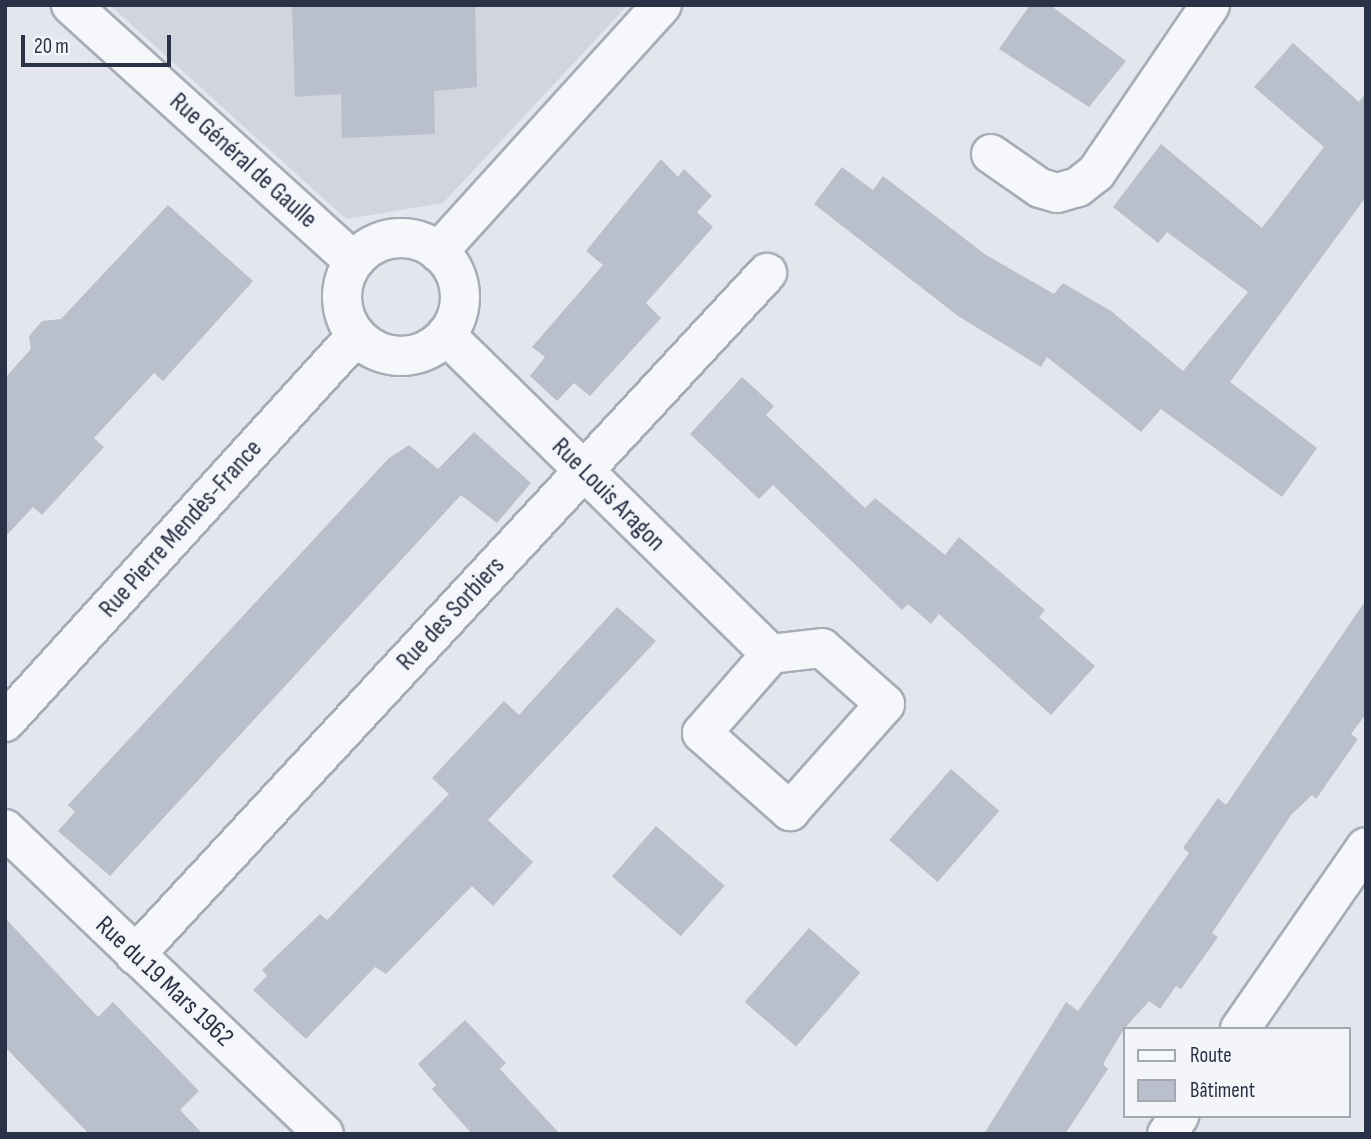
<!DOCTYPE html>
<html>
<head>
<meta charset="utf-8">
<style>
	body { margin:0 }
	#map { position:relative; width:1371px; height:1139px; overflow:hidden; background:#e3e6ec; font-family:"Sofia Sans Condensed",sans-serif }
	div>[style] { position:absolute }
	.built>* { inset:0; background:#d0d5de }
	.building>* { inset:0; background:#b9bfcb; transform-origin:0 0 }
	.roads { filter:drop-shadow(2px 0 #a7acb7) drop-shadow(-2px 0 #a7acb7) drop-shadow(0 2px #a7acb7) drop-shadow(0 -2px #a7acb7) }
	.minor>* { height:38px; margin:-19px; padding:0 19px; transform-origin:19px; border-radius:19px; background:#f6f7fa }
	.minor>.ring { margin:-19px; padding:0; box-sizing:content-box; background:none; border:38px solid #f6f7fa; border-radius:50% }
	span { translate:-50% -50%; white-space:nowrap; text-align:center; line-height:1.15; -webkit-text-stroke:5px #f3f5f9; paint-order:stroke }
	.street-label { font-size:26px; color:#293246 }
	.frame { position:absolute; inset:0; border:7px solid #293246; pointer-events:none }
	.legend { position:absolute; left:1123px; top:1027px; width:228px; height:91px; box-sizing:border-box; background:#f3f5f9; border:2px solid #a2a7b1; margin:0; padding:9px 12px; list-style:none; font-size:21px; color:#293246 }
	.legend li { display:flex; align-items:center; gap:14px; height:35px }
	.legend b { width:35px; border:2px solid #a2a7b1 }
	.scale { position:absolute; left:21px; top:35px; width:150px; height:32px; box-sizing:border-box; border:4px solid #293246; border-top:0; padding-left:9px; font-size:21px; line-height:24px; white-space:nowrap; color:#293246; -webkit-text-stroke:5px #f3f5f9; paint-order:stroke }
</style>
</head>
<body>
<div id="map">
	<div class="built">
		<div style="clip-path:polygon(110px 5px,628px 5px,443px 203px,346px 219px)"></div>
	</div>
	<div class="building">
		<div style="clip-path:polygon(292px 5px,475px 5px,477px 87px,434px 91px,435px 134px,342px 138px,341px 94px,295px 97px)"></div>
		<div style="clip-path:polygon(1030px 5px,1050px 5px,1126px 61px,1089px 107px,999px 49px)"></div>
		<div style="clip-path:polygon(1293px 43px,1359px 102px,1366px 93px,1366px 197px,1230px 382px,1317px 448px,1282px 497px,1161px 409px,1141px 432px,1047px 357px,1041px 367px,958px 316px,814px 204px,842px 167px,873px 190px,883px 176px,986px 255px,1054px 294px,1063px 283px,1111px 311px,1183px 371px,1248px 292px,1167px 232px,1158px 243px,1113px 207px,1161px 144px,1262px 228px,1324px 147px,1254px 87px)"></div>
		<div style="clip-path:polygon(661px 159px,678px 177px,684px 169px,712px 196px,697px 212px,713px 227px,646px 303px,661px 318px,590px 396px,574px 383px,557px 401px,530px 376px,545px 357px,532px 347px,603px 265px,586px 251px)"></div>
		<div style="clip-path:polygon(168px 205px,253px 281px,163px 381px,154px 373px,94px 438px,104px 447px,42px 515px,33px 507px,5px 537px,5px 378px,31px 349px,29px 336px,42px 321px,61px 319px)"></div>
		<div style="clip-path:polygon(742px 377px,774px 406px,766px 415px,865px 508px,875px 498px,945px 555px,959px 537px,1045px 610px,1039px 617px,1095px 666px,1051px 715px,939px 614px,931px 624px,908px 604px,902px 610px,773px 485px,759px 499px,690px 434px)"></div>
		<div style="clip-path:polygon(474px 432px,531px 483px,497px 523px,461px 495px,110px 876px,58px 831px,75px 812px,68px 805px,389px 458px,409px 445px,438px 469px)"></div>
		<div style="clip-path:polygon(1366px 600px,1366px 714px,1351px 734px,1358px 739px,1316px 799px,1312px 795px,1291px 815px,1212px 933px,1218px 937px,1181px 989px,1176px 986px,1160px 1009px,1149px 1001px,1124px 1029px,1103px 1064px,1108px 1069px,1065px 1134px,984px 1134px,1066px 1002px,1078px 1011px,1189px 853px,1183px 848px,1218px 798px,1226px 805px)"></div>
		<div style="clip-path:polygon(617px 607px,656px 641px,488px 820px,533px 862px,493px 906px,472px 886px,386px 974px,375px 967px,306px 1039px,253px 990px,267px 976px,262px 970px,320px 914px,327px 920px,449px 794px,432px 778px,504px 701px,519px 715px)"></div>
		<div style="left:951px;top:769px;width:64px;height:94px;rotate:41deg"></div>
		<div style="left:656px;top:826px;width:91px;height:67px;rotate:41deg"></div>
		<div style="clip-path:polygon(5px 918px,98px 1017px,113px 1002px,199px 1091px,180px 1110px,203px 1134px,89px 1134px,5px 1047px)"></div>
		<div style="left:809px;top:928px;width:68px;height:98px;rotate:41deg"></div>
		<div style="clip-path:polygon(465px 1020px,506px 1063px,500px 1069px,560px 1134px,472px 1134px,432px 1089px,436px 1085px,418px 1064px)"></div>
	</div>
	<div class="roads">
		<div class="minor">
			<div style="left:71px;top:5px;width:381px;rotate:42.2deg"></div>
			<div style="left:991px;top:154px;width:60px;rotate:34.8deg"></div>
			<div style="left:1040px;top:188px;width:18px;rotate:16deg"></div>
			<div style="left:1057px;top:193px;width:22px;rotate:-16deg"></div>
			<div style="left:1078px;top:187px;width:23px;rotate:-38deg"></div>
			<div style="left:1096px;top:173px;width:203px;rotate:-55.8deg"></div>
			<div class="ring" style="left:342px;top:238px;width:80px;height:80px"></div>
			<div style="left:438px;top:252px;width:333px;rotate:-47.8deg"></div>
			<div style="left:446px;top:335px;width:455px;rotate:44.5deg"></div>
			<div style="left:771px;top:654px;width:105px;rotate:131.1deg"></div>
			<div style="left:702px;top:733px;width:118px;rotate:41.6deg"></div>
			<div style="left:790px;top:811px;width:143px;rotate:-48.4deg"></div>
			<div style="left:885px;top:704px;width:84px;rotate:-138.4deg"></div>
			<div style="left:822px;top:648px;width:51px;rotate:173.3deg"></div>
			<div style="left:5px;top:722px;width:522px;rotate:-47.72deg"></div>
			<div style="left:5px;top:829px;width:441px;rotate:43.7deg"></div>
			<div style="left:135px;top:955px;width:930px;rotate:-47.18deg"></div>
			<div style="left:1240px;top:1029px;width:221px;rotate:-55.3deg"></div>
			<div style="left:1167px;top:1134px;width:22px;rotate:-56deg"></div>
		</div>
	</div>
	<div class="street-label">
		<span style="left:243px;top:161px;rotate:42deg">Rue Général de Gaulle</span>
		<span style="left:608px;top:495px;rotate:45deg">Rue Louis Aragon</span>
		<span style="left:181px;top:529px;rotate:-48deg">Rue Pierre Mendès-France</span>
		<span style="left:451px;top:614px;rotate:-47deg">Rue des Sorbiers</span>
		<span style="left:164px;top:982px;rotate:43deg">Rue du 19 Mars 1962</span>
	</div>
	<div class="frame"></div>
	<ul class="legend">
	<li><b style="height:9px;background:#f6f7fa"></b>Route</li>
	<li><b style="height:19px;background:#b9bfcb"></b>Bâtiment</li>
	</ul>
	<div class="scale">20 m</div>
</div>
</body>
</html>
